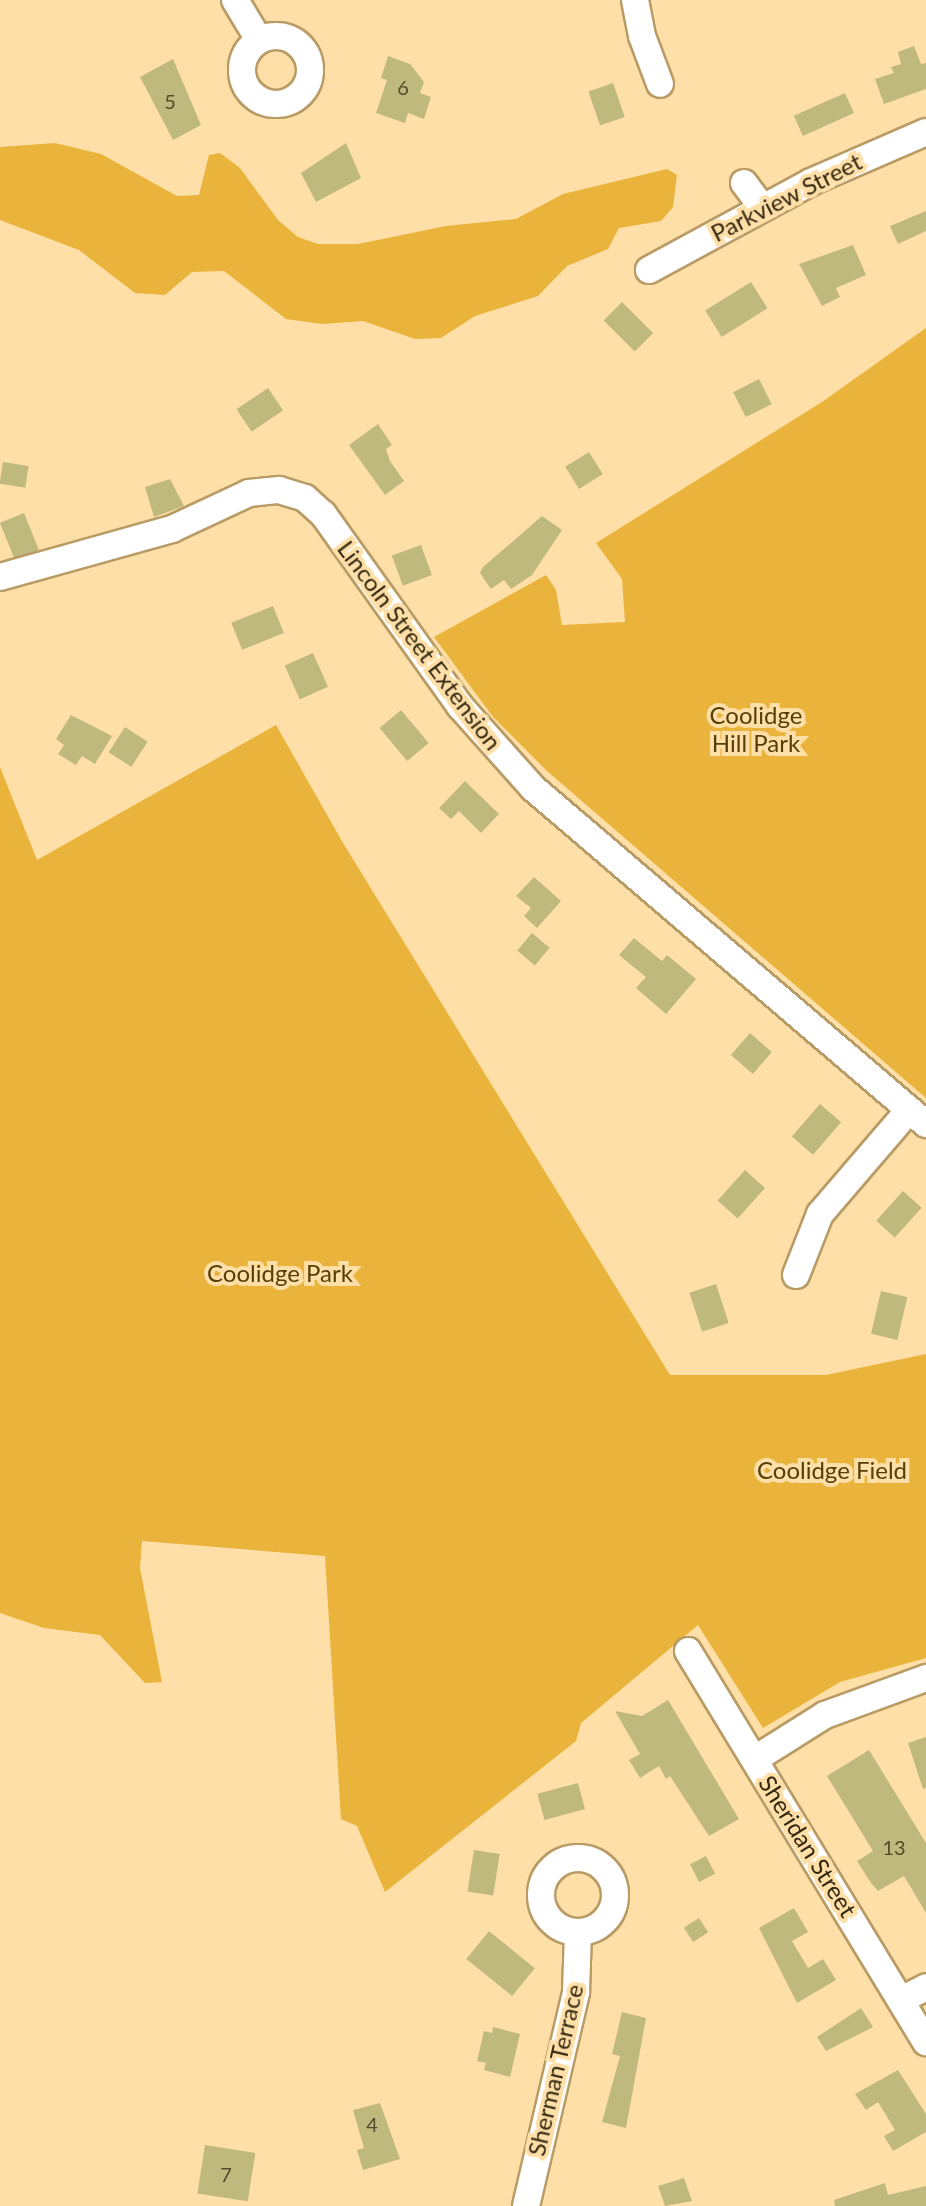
<!DOCTYPE html>
<html>
<head>
<meta charset="utf-8">
<style>
	body { margin:0 }
	#map { position:relative; width:926px; height:2206px; overflow:hidden; background:#fedfa7; font-family:Lato,sans-serif }
	div>[style] { position:absolute }
	.green>* { inset:0; background:#eab33b }
	.building>* { inset:0; background:#c0b97d; transform-origin:0 0 }
	.roads { filter:drop-shadow(2px 0 #b89b65) drop-shadow(-2px 0 #b89b65) drop-shadow(0 2px #b89b65) drop-shadow(0 -2px #b89b65) }
	.minor>* { height:26px; margin:-13px; padding:0 13px; transform-origin:13px; border-radius:13px; background:#fff }
	.minor>.ring { margin:-13px; padding:0; box-sizing:content-box; background:none; border:26px solid #fff; border-radius:50% }
	span { translate:-50% -50%; white-space:nowrap; text-align:center; line-height:1.15; -webkit-text-stroke:8px #fedfa7; paint-order:stroke }
	.number-label { font-size:20px; color:#564c2b }
	.number-label span { -webkit-text-stroke-width:0 }
	.street-label { font-size:24px; color:#332710 }
	.park-label { font-size:24px; color:#563e06 }
</style>
</head>
<body>
<div id="map">
	<div class="green">
		<div style="clip-path:polygon(55px 143px,101px 154px,177px 196px,199px 195px,209px 155px,220px 153px,240px 168px,278px 220px,298px 237px,318px 244px,358px 244px,446px 226px,516px 219px,563px 194px,667px 169px,677px 175px,673px 207px,661px 221px,619px 228px,608px 249px,567px 266px,538px 296px,475px 316px,441px 338px,415px 339px,363px 321px,322px 324px,286px 319px,224px 271px,192px 272px,165px 295px,135px 293px,79px 250px,0 220px,0 147px)"></div>
		<div style="clip-path:polygon(926px 328px,926px 1098px,547px 771px,493px 717px,434px 637px,546px 575px,556px 590px,562px 625px,625px 622px,622px 579px,596px 543px,822px 402px)"></div>
		<div style="clip-path:polygon(276px 725px,343px 843px,670px 1375px,826px 1375px,926px 1354px,926px 1658px,840px 1682px,763px 1728px,698px 1625px,581px 1723px,576px 1741px,385px 1892px,357px 1826px,341px 1819px,325px 1556px,142px 1541px,140px 1568px,162px 1682px,145px 1683px,100px 1635px,44px 1628px,0 1613px,0 767px,37px 860px)"></div>
	</div>
	<div class="building">
		<div style="clip-path:polygon(914px 46px,921px 64px,926px 63px,926px 89px,884px 104px,875px 79px,894px 73px,891px 67px,901px 64px,898px 52px)"></div>
		<div style="clip-path:polygon(388px 56px,410px 64px,424px 82px,420px 93px,431px 97px,424px 119px,408px 113px,405px 123px,376px 113px,387px 80px,381px 78px)"></div>
		<div style="clip-path:polygon(173px 59px,201px 125px,173px 140px,140px 77px)"></div>
		<div style="left:613px;top:83px;width:36px;height:26px;rotate:71deg"></div>
		<div style="left:845px;top:93px;width:22px;height:56px;rotate:66deg"></div>
		<div style="clip-path:polygon(346px 143px,361px 178px,316px 202px,301px 173px)"></div>
		<div style="clip-path:polygon(926px 211px,926px 231px,898px 244px,890px 226px)"></div>
		<div style="clip-path:polygon(853px 245px,866px 275px,836px 288px,840px 297px,822px 306px,799px 264px)"></div>
		<div style="left:751px;top:282px;width:31px;height:54px;rotate:58deg"></div>
		<div style="left:622px;top:302px;width:44px;height:26px;rotate:45deg"></div>
		<div style="left:759px;top:379px;width:28px;height:29px;rotate:63deg"></div>
		<div style="left:268px;top:388px;width:27px;height:38px;rotate:56deg"></div>
		<div style="clip-path:polygon(378px 424px,392px 445px,386px 449px,390px 461px,404px 481px,385px 495px,349px 445px)"></div>
		<div style="left:589px;top:452px;width:26px;height:28px;rotate:58deg"></div>
		<div style="left:3px;top:462px;width:26px;height:22px;rotate:9deg"></div>
		<div style="clip-path:polygon(170px 479px,184px 506px,154px 517px,145px 487px)"></div>
		<div style="left:24px;top:513px;width:40px;height:26px;rotate:68deg"></div>
		<div style="clip-path:polygon(542px 516px,562px 530px,532px 575px,511px 589px,504px 580px,491px 589px,480px 573px,483px 567px)"></div>
		<div style="left:421px;top:545px;width:32px;height:31px;rotate:70deg"></div>
		<div style="left:273px;top:606px;width:29px;height:45px;rotate:68deg"></div>
		<div style="left:313px;top:653px;width:37px;height:31px;rotate:66deg"></div>
		<div style="left:401px;top:710px;width:43px;height:28px;rotate:50deg"></div>
		<div style="clip-path:polygon(71px 715px,112px 736px,95px 764px,82px 756px,76px 765px,58px 754px,64px 745px,56px 739px)"></div>
		<div style="left:125px;top:727px;width:27px;height:30px;rotate:33deg"></div>
		<div style="clip-path:polygon(465px 781px,499px 814px,481px 833px,459px 811px,451px 819px,439px 808px)"></div>
		<div style="clip-path:polygon(534px 877px,561px 901px,537px 928px,524px 916px,531px 908px,516px 896px)"></div>
		<div style="left:532px;top:933px;width:23px;height:23px;rotate:40deg"></div>
		<div style="clip-path:polygon(634px 938px,662px 961px,667px 955px,696px 979px,666px 1014px,636px 988px,646px 977px,619px 955px)"></div>
		<div style="left:750px;top:1033px;width:29px;height:29px;rotate:41deg"></div>
		<div style="left:820px;top:1104px;width:28px;height:43px;rotate:41deg"></div>
		<div style="left:745px;top:1170px;width:27px;height:41px;rotate:42deg"></div>
		<div style="left:903px;top:1191px;width:25px;height:40px;rotate:42deg"></div>
		<div style="left:716px;top:1284px;width:41px;height:28px;rotate:72deg"></div>
		<div style="left:881px;top:1291px;width:27px;height:44px;rotate:13deg"></div>
		<div style="clip-path:polygon(668px 1700px,739px 1819px,709px 1836px,670px 1776px,666px 1779px,659px 1766px,640px 1778px,629px 1760px,640px 1754px,615px 1711px,642px 1716px)"></div>
		<div style="clip-path:polygon(926px 1737px,926px 1788px,923px 1789px,908px 1743px)"></div>
		<div style="clip-path:polygon(869px 1750px,926px 1843px,926px 1913px,904px 1876px,878px 1891px,871px 1883px,857px 1861px,873px 1851px,827px 1776px)"></div>
		<div style="left:578px;top:1783px;width:27px;height:42px;rotate:75deg"></div>
		<div style="left:474px;top:1850px;width:26px;height:42px;rotate:9deg"></div>
		<div style="left:706px;top:1856px;width:20px;height:18px;rotate:63deg"></div>
		<div style="clip-path:polygon(794px 1908px,808px 1932px,792px 1941px,808px 1968px,823px 1959px,836px 1980px,797px 2003px,759px 1928px)"></div>
		<div style="left:699px;top:1918px;width:17px;height:18px;rotate:57deg"></div>
		<div style="left:489px;top:1931px;width:59px;height:36px;rotate:39deg"></div>
		<div style="clip-path:polygon(861px 2008px,873px 2027px,826px 2051px,817px 2037px)"></div>
		<div style="clip-path:polygon(622px 2012px,646px 2018px,626px 2128px,602px 2122px,620px 2056px,612px 2054px)"></div>
		<div style="clip-path:polygon(493px 2027px,520px 2034px,510px 2077px,484px 2070px,486px 2063px,477px 2061px,484px 2031px,492px 2033px)"></div>
		<div style="clip-path:polygon(898px 2070px,926px 2114px,926px 2132px,893px 2151px,884px 2136px,895px 2130px,878px 2102px,866px 2110px,855px 2094px)"></div>
		<div style="clip-path:polygon(380px 2103px,400px 2159px,363px 2170px,357px 2150px,364px 2148px,353px 2110px)"></div>
		<div style="left:205px;top:2145px;width:51px;height:49px;rotate:9deg"></div>
		<div style="clip-path:polygon(684px 2178px,692px 2201px,665px 2206px,658px 2186px)"></div>
		<div style="clip-path:polygon(885px 2183px,888px 2195px,926px 2186px,926px 2206px,835px 2206px,834px 2200px)"></div>
	</div>
	<div class="roads">
		<div class="minor">
			<div style="left:235px;top:0;width:47px;rotate:59deg"></div>
			<div style="left:635px;top:0;width:37px;rotate:79deg"></div>
			<div style="left:642px;top:36px;width:51px;rotate:69.4deg"></div>
			<div class="ring" style="left:242px;top:36px;width:42px;height:42px"></div>
			<div style="left:744px;top:183px;width:30px;rotate:53deg"></div>
			<div style="left:649px;top:270px;width:184px;rotate:-28.5deg"></div>
			<div style="left:811px;top:182px;width:125px;rotate:-23.5deg"></div>
			<div style="left:0;top:577px;width:179px;rotate:-15.6deg"></div>
			<div style="left:172px;top:529px;width:85px;rotate:-25.1deg"></div>
			<div style="left:249px;top:493px;width:30px;rotate:-6deg"></div>
			<div style="left:279px;top:490px;width:27px;rotate:17deg"></div>
			<div style="left:305px;top:498px;width:24px;rotate:42deg"></div>
			<div style="left:323px;top:514px;width:236px;rotate:54.5deg"></div>
			<div style="left:460px;top:706px;width:110px;rotate:48.3deg"></div>
			<div style="left:533px;top:788px;width:517px;rotate:40.53deg"></div>
			<div style="left:796px;top:1275px;width:66px;rotate:-68.5deg"></div>
			<div style="left:820px;top:1214px;width:137px;rotate:-49.4deg"></div>
			<div style="left:688px;top:1651px;width:458px;rotate:58.7deg"></div>
			<div style="left:755px;top:1759px;width:83px;rotate:-32.2deg"></div>
			<div style="left:825px;top:1715px;width:108px;rotate:-20.1deg"></div>
			<div class="ring" style="left:541px;top:1858px;width:48px;height:48px"></div>
			<div style="left:901px;top:2000px;width:28px;rotate:-27deg"></div>
			<div style="left:526px;top:2206px;width:220px;rotate:-76.8deg"></div>
			<div style="left:576px;top:1992px;width:59px;rotate:-88.1deg"></div>
		</div>
	</div>
	<div class="number-label">
		<span style="left:403px;top:87px">6</span>
		<span style="left:170px;top:101px">5</span>
		<span style="left:894px;top:1847px">13</span>
		<span style="left:372px;top:2124px">4</span>
		<span style="left:226px;top:2174px">7</span>
	</div>
	<div class="street-label">
		<span style="left:786px;top:197px;rotate:-27deg">Parkview Street</span>
		<span style="left:420px;top:645px;rotate:53deg">Lincoln Street Extension</span>
		<span style="left:808px;top:1846px;rotate:58deg">Sheridan Street</span>
		<span style="left:555px;top:2070px;rotate:-77deg">Sherman Terrace</span>
	</div>
	<div class="park-label">
		<span style="left:756px;top:729px">Coolidge<br>Hill Park</span>
		<span style="left:280px;top:1273px">Coolidge Park</span>
		<span style="left:832px;top:1470px">Coolidge Field</span>
	</div>
</div>
</body>
</html>
